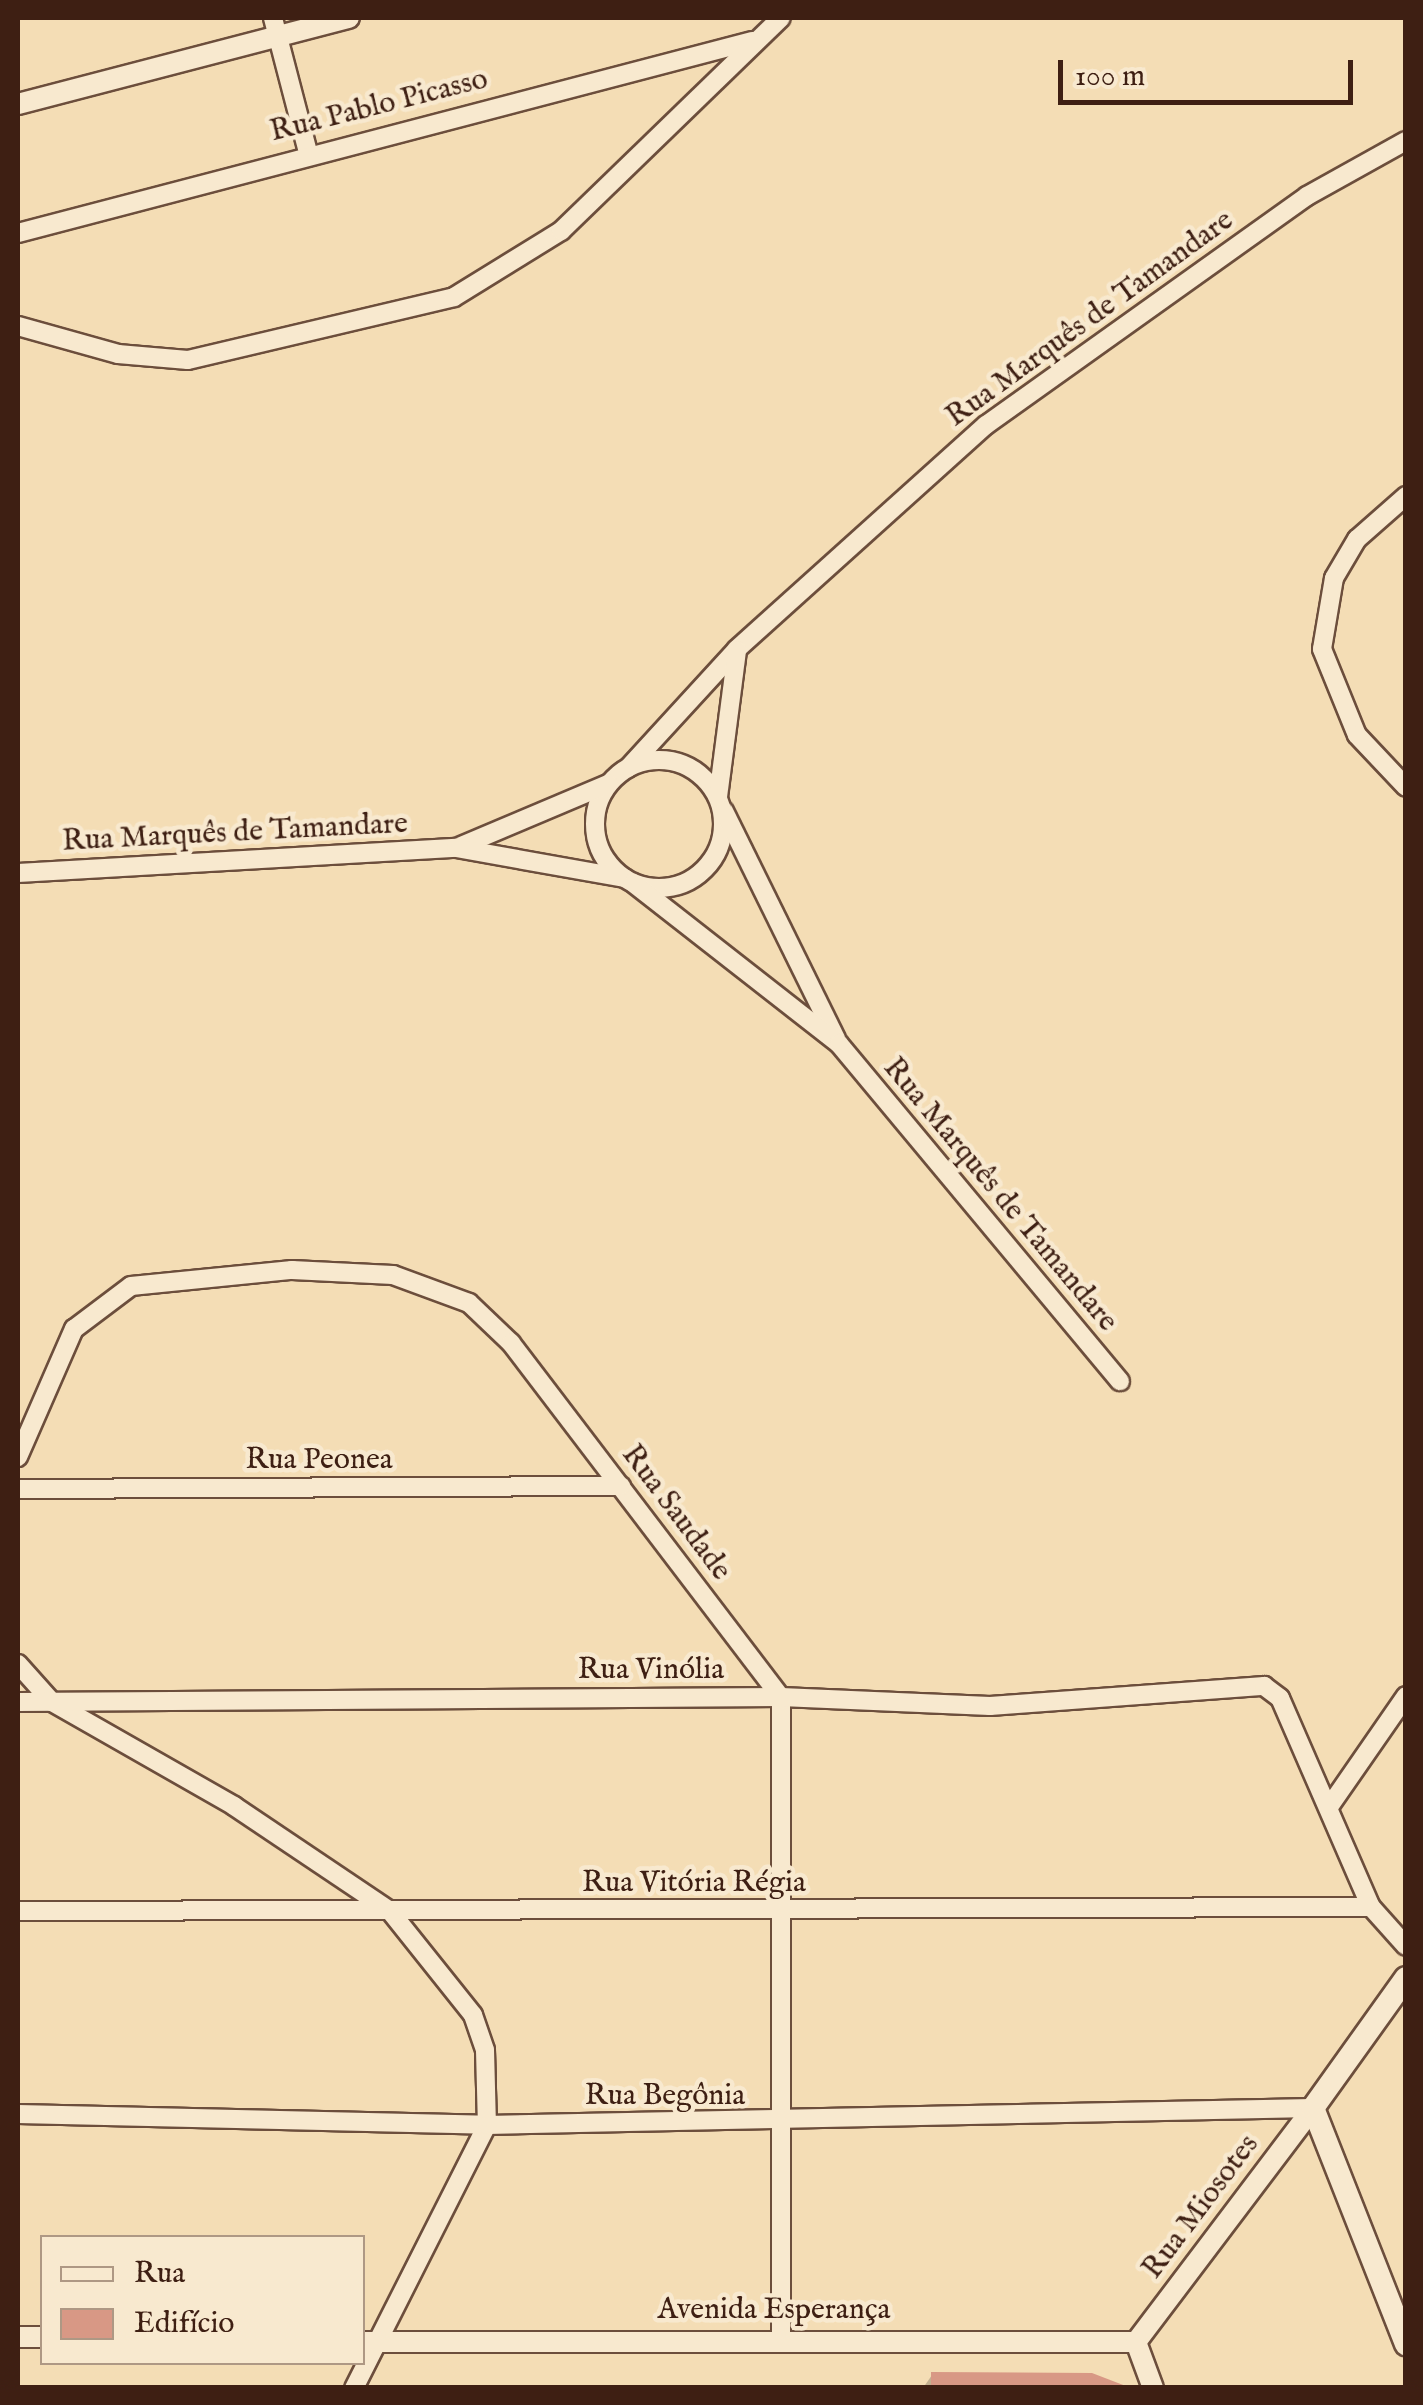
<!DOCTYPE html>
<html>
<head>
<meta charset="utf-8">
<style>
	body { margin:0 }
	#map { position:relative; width:1423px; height:2405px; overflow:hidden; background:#f4ddb5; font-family:"IM FELL English",serif }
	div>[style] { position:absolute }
	.shadow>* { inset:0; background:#0003 }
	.building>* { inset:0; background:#d89885 }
	.roads { filter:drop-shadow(2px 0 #6c4e3c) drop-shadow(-2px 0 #6c4e3c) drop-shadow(0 2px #6c4e3c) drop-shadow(0 -2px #6c4e3c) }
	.minor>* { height:18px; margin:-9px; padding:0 9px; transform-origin:9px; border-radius:9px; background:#f8e9cf }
	.minor>.ring { margin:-9px; padding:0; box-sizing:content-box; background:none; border:18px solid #f8e9cf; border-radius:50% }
	.tertiary>* { height:20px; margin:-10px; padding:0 10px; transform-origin:10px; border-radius:10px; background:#f8e9cf }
	.secondary>* { height:22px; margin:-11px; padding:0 11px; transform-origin:11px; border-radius:11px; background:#f8e9cf }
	span { translate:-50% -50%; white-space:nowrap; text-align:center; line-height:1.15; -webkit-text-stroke:9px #f8e9cf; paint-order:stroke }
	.street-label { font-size:30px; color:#3e1f13 }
	.frame { position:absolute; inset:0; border:20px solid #3e1f13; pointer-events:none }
	.legend { position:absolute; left:40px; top:2235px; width:325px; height:130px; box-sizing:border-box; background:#f8e9cf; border:2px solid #ae9884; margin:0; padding:12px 18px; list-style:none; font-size:30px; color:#3e1f13 }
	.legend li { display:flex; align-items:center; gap:20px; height:50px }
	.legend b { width:50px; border:2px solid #ae9884 }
	.scale { position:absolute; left:1058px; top:60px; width:295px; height:45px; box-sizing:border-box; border:5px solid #3e1f13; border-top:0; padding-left:12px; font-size:30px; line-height:35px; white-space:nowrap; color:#3e1f13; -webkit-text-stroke:8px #f8e9cf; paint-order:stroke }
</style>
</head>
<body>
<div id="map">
	<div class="shadow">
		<div style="clip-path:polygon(932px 2375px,1092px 2376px,1127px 2388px,923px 2388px)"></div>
	</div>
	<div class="building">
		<div style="clip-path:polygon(931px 2372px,1092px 2373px,1131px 2388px,931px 2388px)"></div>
	</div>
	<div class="roads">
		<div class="minor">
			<div style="left:273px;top:18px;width:138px;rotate:75.4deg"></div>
			<div style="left:18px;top:233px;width:759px;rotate:-14.66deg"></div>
			<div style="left:18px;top:326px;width:104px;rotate:15.6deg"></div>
			<div style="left:118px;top:354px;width:70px;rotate:4.9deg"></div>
			<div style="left:188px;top:360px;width:273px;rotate:-13.3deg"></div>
			<div style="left:454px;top:297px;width:126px;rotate:-31.7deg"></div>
			<div style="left:561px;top:231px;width:306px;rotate:-44.1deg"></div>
			<div style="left:1406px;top:496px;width:65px;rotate:138.7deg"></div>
			<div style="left:1357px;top:539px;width:45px;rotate:120.5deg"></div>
			<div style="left:1334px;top:578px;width:72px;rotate:99.6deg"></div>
			<div style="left:1322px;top:649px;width:93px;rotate:67.9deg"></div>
			<div style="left:1357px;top:735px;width:71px;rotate:46.7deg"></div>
			<div class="ring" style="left:595px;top:760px;width:110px;height:110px"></div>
			<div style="left:628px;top:768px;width:161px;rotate:-47.5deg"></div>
			<div style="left:737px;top:649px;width:335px;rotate:-42deg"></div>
			<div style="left:986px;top:425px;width:394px;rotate:-35.5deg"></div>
			<div style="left:1307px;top:196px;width:113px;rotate:-29.1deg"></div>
			<div style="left:718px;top:797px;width:148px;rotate:-82.6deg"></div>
			<div style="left:724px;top:811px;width:254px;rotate:63.8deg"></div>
			<div style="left:461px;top:846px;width:160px;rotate:-22.9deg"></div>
			<div style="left:18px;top:873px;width:439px;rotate:-3.3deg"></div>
			<div style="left:456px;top:848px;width:171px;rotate:10.1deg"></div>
			<div style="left:633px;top:883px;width:261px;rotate:38deg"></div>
			<div style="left:839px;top:1044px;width:439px;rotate:50.2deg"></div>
			<div style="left:18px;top:1457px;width:140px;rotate:-66.4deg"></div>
			<div style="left:74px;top:1329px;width:71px;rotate:-37deg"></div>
			<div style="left:131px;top:1286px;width:162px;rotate:-5.7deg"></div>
			<div style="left:292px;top:1270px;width:101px;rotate:2.8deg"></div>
			<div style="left:393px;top:1275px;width:81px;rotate:20.2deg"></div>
			<div style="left:469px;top:1303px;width:58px;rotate:43.6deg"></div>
			<div style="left:511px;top:1343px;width:445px;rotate:52.7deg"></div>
			<div style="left:781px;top:1697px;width:642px;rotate:90deg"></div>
			<div style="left:18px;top:1489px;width:603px;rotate:-0.29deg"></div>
			<div style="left:18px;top:1664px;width:51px;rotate:48.2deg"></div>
			<div style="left:52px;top:1702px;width:210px;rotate:29.7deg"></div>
			<div style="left:234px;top:1806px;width:188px;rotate:33.9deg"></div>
			<div style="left:390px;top:1911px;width:133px;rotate:51.4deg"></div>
			<div style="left:473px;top:2015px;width:37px;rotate:71deg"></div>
			<div style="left:485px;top:2050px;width:75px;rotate:88.5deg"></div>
			<div style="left:487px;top:2125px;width:295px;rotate:116.8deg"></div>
			<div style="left:18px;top:1702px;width:763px;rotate:-0.38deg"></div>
			<div style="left:781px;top:1697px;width:209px;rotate:2.5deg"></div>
			<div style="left:990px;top:1706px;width:275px;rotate:-4.2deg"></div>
			<div style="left:1264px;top:1686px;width:20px;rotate:37deg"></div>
			<div style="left:1280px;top:1698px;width:228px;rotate:66.5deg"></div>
			<div style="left:1371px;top:1907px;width:52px;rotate:48.1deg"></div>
			<div style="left:1329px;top:1807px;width:135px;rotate:-55.3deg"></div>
			<div style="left:18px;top:1911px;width:1353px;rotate:-0.17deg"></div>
			<div style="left:18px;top:2114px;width:469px;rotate:1.3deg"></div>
			<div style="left:487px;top:2125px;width:826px;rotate:-1.18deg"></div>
		</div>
		<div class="tertiary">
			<div style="left:18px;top:104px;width:342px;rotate:-14.6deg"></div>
			<div style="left:18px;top:2337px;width:24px"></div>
			<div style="left:362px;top:2342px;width:774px"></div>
			<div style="left:1136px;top:2342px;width:293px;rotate:-52.9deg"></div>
			<div style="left:1136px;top:2342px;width:49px;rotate:69.7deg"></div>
		</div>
		<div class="secondary">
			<div style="left:1406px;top:1978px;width:160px;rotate:125.6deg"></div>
			<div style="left:1313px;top:2108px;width:254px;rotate:68.5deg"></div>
		</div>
	</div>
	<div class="street-label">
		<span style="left:379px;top:106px;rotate:-14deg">Rua Pablo Picasso</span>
		<span style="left:1090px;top:319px;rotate:-36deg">Rua Marquês de Tamandare</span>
		<span style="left:235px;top:833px;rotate:-3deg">Rua Marquês de Tamandare</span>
		<span style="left:1000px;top:1195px;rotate:50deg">Rua Marquês de Tamandare</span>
		<span style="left:319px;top:1460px">Rua Peonea</span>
		<span style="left:676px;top:1513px;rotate:53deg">Rua Saudade</span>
		<span style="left:651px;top:1670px">Rua Vinólia</span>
		<span style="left:694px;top:1883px">Rua Vitória Régia</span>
		<span style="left:665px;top:2096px">Rua Begônia</span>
		<span style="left:1201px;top:2207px;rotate:-53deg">Rua Miosotes</span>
		<span style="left:774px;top:2310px">Avenida Esperança</span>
	</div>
	<div class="frame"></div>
	<ul class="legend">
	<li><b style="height:12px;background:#f8e9cf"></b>Rua</li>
	<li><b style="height:28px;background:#d89885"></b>Edifício</li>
	</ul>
	<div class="scale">100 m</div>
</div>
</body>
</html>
